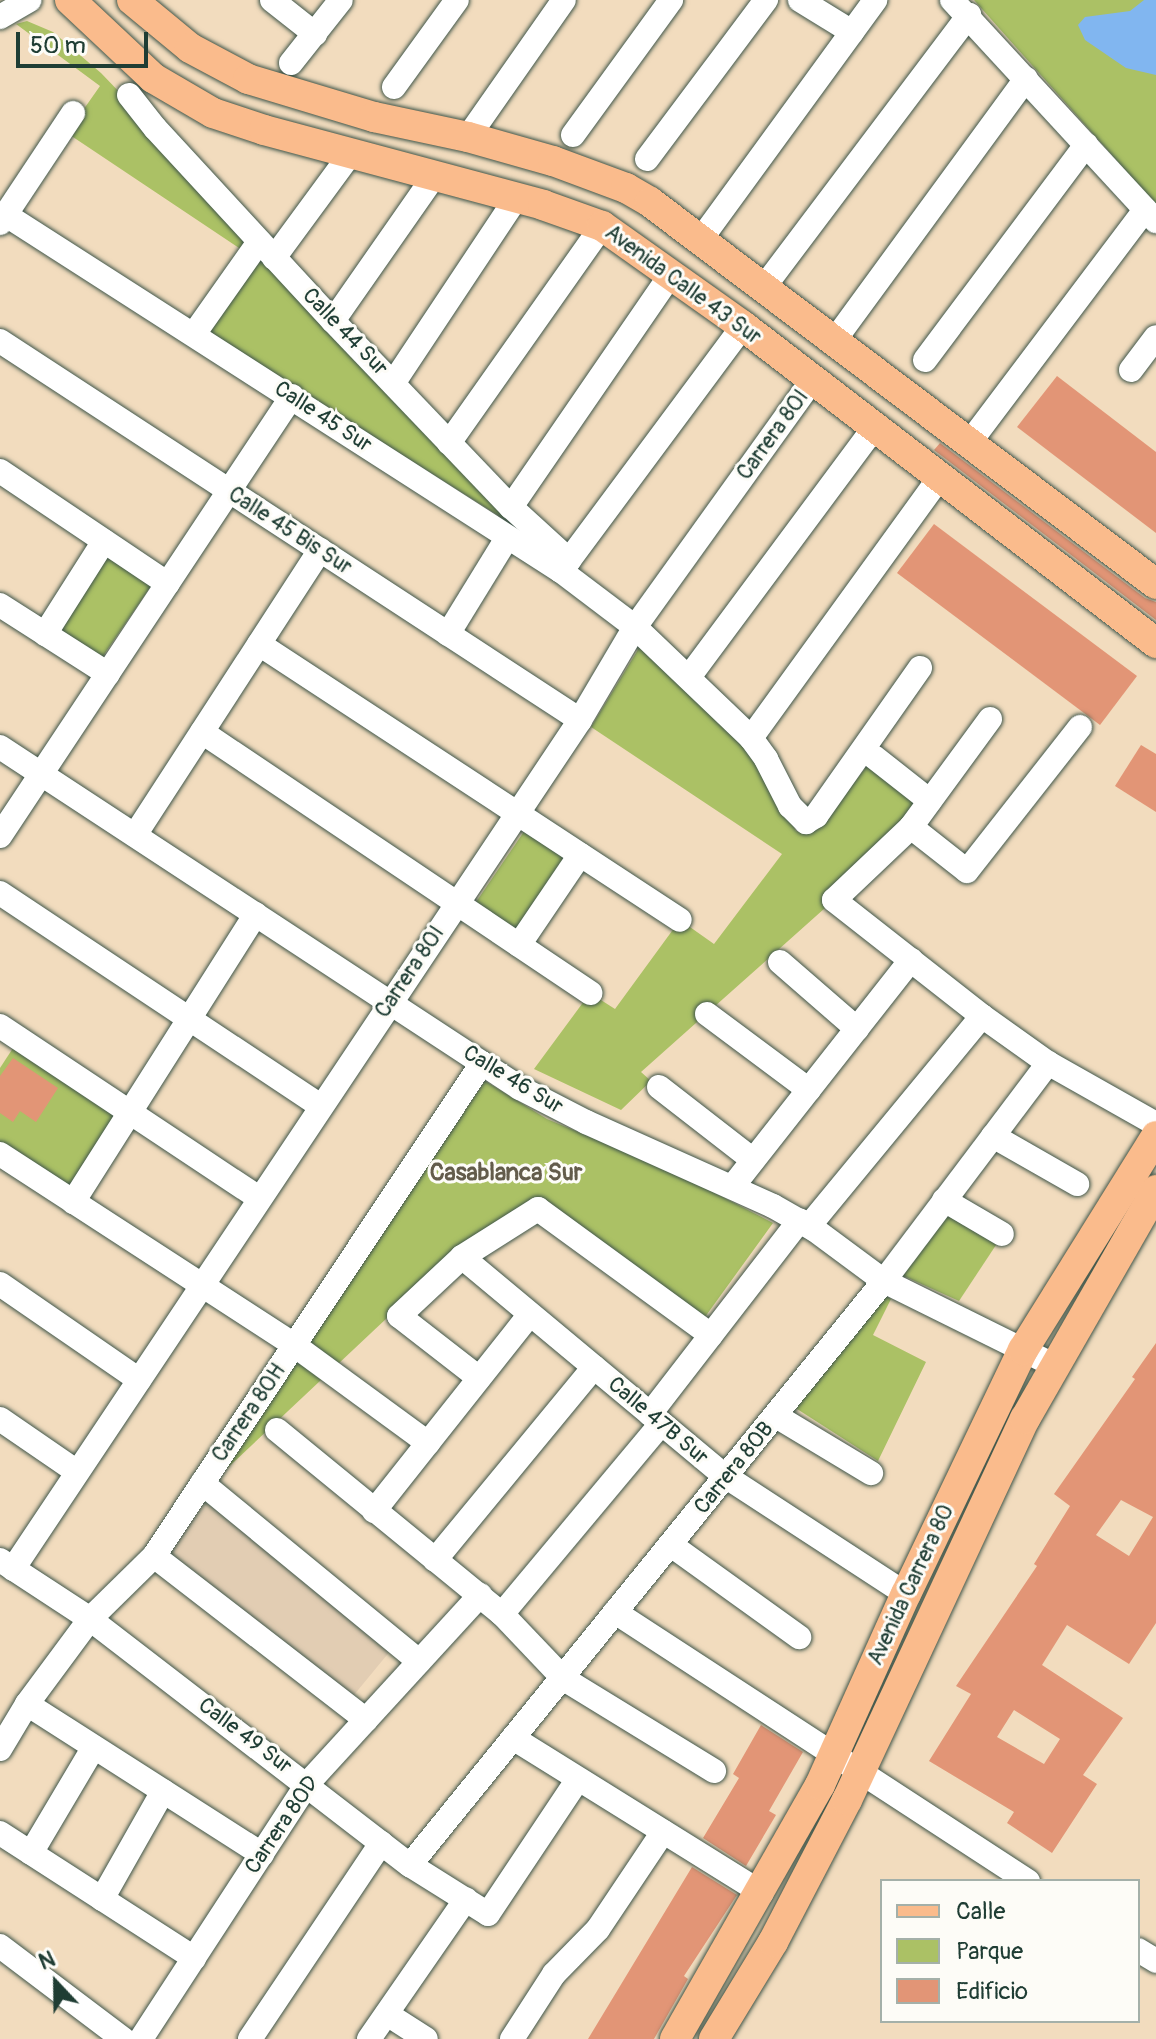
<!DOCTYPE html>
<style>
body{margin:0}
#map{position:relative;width:1156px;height:2039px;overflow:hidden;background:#f2dcbe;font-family:Pangolin,sans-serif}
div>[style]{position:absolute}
.built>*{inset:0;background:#e2cdb3}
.green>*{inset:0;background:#abc165}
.water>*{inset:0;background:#81b6f0}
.building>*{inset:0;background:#e29576}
.roads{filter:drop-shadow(0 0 2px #3f5549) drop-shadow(0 0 2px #3f5549)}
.minor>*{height:24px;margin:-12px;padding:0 12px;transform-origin:12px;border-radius:12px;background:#fff}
.major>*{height:30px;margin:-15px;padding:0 15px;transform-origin:15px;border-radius:15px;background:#fabb8c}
span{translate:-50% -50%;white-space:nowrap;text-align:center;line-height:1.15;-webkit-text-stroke:6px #fdfcf7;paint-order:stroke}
.street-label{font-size:22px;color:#1f3d34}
.neighbourhood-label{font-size:24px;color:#635c4b;font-weight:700}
.legend{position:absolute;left:880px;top:1879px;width:260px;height:144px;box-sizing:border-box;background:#fdfcf7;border:2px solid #a4b0a9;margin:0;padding:10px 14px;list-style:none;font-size:24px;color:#1f3d34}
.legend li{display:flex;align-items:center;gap:16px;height:40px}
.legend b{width:40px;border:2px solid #a4b0a9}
.north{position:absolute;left:16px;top:1943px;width:80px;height:80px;-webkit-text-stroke:6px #fdfcf7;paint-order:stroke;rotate:338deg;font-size:22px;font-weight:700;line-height:32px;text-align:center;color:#1f3d34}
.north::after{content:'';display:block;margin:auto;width:28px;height:36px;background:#1f3d34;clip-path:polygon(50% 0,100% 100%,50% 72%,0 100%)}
.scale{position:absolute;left:16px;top:32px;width:132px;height:36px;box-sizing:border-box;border:4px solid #1f3d34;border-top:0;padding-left:10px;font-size:24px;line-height:28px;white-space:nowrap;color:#1f3d34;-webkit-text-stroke:6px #fdfcf7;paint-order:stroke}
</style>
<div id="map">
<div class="built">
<i style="clip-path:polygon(207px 1502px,391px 1650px,349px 1701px,166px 1552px)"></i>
</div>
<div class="green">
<i style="clip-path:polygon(974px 0,1156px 0,1156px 205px,1104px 146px)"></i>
<i style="clip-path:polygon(27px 21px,53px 32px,101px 73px,569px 560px,199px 327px,251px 256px,67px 133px,100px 86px,16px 24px)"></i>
<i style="clip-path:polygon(106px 553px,153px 583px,99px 662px,54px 631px)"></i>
<i style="clip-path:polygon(642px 643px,755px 757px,796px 831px,807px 834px,818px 829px,874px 757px,922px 794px,905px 825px,834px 900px,641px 1072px,651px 1081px,621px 1110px,534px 1069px,590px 993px,615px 1009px,680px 920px,714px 944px,782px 854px,591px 727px)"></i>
<i style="clip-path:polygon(525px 830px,572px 861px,521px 936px,474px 905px)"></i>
<i style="clip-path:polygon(15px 1045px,123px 1115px,73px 1193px,0 1146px,0 1068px)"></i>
<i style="clip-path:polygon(485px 1081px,547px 1119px,672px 1171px,773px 1223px,705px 1317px,538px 1198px,454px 1255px,219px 1476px)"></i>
<i style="clip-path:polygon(947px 1207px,1000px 1239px,959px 1301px,897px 1273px)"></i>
<i style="clip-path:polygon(882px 1294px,891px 1299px,873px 1335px,926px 1362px,878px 1461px,794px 1407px)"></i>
</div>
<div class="water">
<i style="clip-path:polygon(1144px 0,1156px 0,1156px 75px,1126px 68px,1085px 40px,1078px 25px,1085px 17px,1130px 11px)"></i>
</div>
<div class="building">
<i style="clip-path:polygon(1057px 376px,1156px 452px,1156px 533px,1017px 427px)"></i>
<i style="clip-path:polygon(940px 443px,1145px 598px,1156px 602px,1156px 620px,934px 450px)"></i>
<i style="clip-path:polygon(934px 524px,1137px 676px,1100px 725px,897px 573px)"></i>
<i style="clip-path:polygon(1141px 745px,1156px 754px,1156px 812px,1115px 786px)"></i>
<i style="clip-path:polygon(13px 1058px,58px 1088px,36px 1122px,20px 1111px,13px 1122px,0 1113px,0 1076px)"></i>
<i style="clip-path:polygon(evenodd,1156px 1343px,1156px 1623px,1129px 1664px,1067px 1625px,1042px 1665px,1123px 1718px,1083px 1775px,1097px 1784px,1052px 1853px,1007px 1823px,1014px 1812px,929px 1761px,971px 1694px,956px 1686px,1037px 1566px,1034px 1564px,1070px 1506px,1054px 1494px,1135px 1379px,1132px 1377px,1156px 1343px,1121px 1500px,1153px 1517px,1129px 1556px,1096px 1535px,1121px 1500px,1156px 1343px,1014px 1710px,1060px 1739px,1044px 1764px,997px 1737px,1014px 1710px)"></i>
<i style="clip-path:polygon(761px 1725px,803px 1752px,769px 1811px,776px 1815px,746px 1866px,703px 1838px,739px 1778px,733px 1774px)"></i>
<i style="clip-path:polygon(692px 1867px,737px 1895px,684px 1976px,688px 1979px,654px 2039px,588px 2039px)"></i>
</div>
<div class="roads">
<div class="minor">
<i style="left:272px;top:0;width:55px;rotate:38.3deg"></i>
<i style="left:800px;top:0;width:61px;rotate:31.6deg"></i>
<i style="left:952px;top:0;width:301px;rotate:47.3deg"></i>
<i style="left:0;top:17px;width:34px;rotate:-30deg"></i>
<i style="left:291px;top:63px;width:80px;rotate:-51.6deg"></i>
<i style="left:394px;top:87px;width:107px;rotate:-54.1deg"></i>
<i style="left:129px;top:95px;width:42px;rotate:51.8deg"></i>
<i style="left:155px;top:128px;width:263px;rotate:47.3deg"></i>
<i style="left:333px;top:321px;width:257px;rotate:46.3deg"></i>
<i style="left:511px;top:507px;width:79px;rotate:42.4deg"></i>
<i style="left:573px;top:135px;width:167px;rotate:-54deg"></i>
<i style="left:468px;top:137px;width:167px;rotate:-55deg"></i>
<i style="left:647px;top:159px;width:199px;rotate:-53.2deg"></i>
<i style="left:6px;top:215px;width:659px;rotate:32.68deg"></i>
<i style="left:561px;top:571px;width:93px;rotate:37.1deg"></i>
<i style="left:635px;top:627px;width:161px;rotate:43.7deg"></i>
<i style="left:751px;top:738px;width:26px;rotate:54deg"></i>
<i style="left:766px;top:759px;width:53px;rotate:62.9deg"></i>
<i style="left:790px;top:806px;width:23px;rotate:45deg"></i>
<i style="left:806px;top:822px;width:12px;rotate:-31deg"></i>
<i style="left:816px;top:816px;width:181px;rotate:-54.9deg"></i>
<i style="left:0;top:223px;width:132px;rotate:-56.4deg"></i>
<i style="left:701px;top:239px;width:296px;rotate:-53.9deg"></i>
<i style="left:274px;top:258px;width:130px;rotate:-53.7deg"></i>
<i style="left:764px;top:287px;width:341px;rotate:-53deg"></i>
<i style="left:333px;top:321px;width:178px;rotate:-55.1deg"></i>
<i style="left:194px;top:334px;width:113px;rotate:-54.8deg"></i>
<i style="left:0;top:341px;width:693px;rotate:33.16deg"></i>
<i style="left:834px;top:341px;width:325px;rotate:-53.8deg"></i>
<i style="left:925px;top:360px;width:269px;rotate:-53.2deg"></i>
<i style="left:1131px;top:370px;width:41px;rotate:-52.9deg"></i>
<i style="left:394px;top:382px;width:222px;rotate:-56.4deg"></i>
<i style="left:970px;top:442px;width:291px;rotate:-53deg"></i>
<i style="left:449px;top:443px;width:266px;rotate:-54.8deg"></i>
<i style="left:0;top:471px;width:202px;rotate:33.9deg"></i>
<i style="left:511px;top:507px;width:284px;rotate:-55.5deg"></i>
<i style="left:561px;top:571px;width:305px;rotate:-53.4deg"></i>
<i style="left:0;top:605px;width:128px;rotate:32.6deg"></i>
<i style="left:45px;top:634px;width:110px;rotate:-57.6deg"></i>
<i style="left:448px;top:634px;width:113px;rotate:-58.4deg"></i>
<i style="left:259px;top:644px;width:503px;rotate:33.25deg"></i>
<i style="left:689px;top:677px;width:312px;rotate:-53.4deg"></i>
<i style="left:990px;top:719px;width:134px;rotate:126.2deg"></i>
<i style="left:911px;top:827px;width:106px;rotate:136.5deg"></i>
<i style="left:834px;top:900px;width:188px;rotate:38.1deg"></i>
<i style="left:982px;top:1016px;width:81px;rotate:35.5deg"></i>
<i style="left:1048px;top:1063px;width:124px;rotate:29.5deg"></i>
<i style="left:202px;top:732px;width:468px;rotate:33.9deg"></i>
<i style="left:751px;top:738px;width:322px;rotate:-54.1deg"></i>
<i style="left:0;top:747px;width:622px;rotate:33.26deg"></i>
<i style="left:520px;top:1088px;width:74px;rotate:27.3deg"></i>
<i style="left:586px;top:1122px;width:205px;rotate:24.2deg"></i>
<i style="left:773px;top:1206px;width:48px;rotate:29.7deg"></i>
<i style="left:815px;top:1230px;width:86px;rotate:36.5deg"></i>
<i style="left:884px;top:1281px;width:189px;rotate:26.4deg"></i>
<i style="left:874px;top:757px;width:71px;rotate:38.2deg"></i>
<i style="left:911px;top:827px;width:71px;rotate:38.2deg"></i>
<i style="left:967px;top:871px;width:183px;rotate:-51.9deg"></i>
<i style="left:135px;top:835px;width:340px;rotate:-57deg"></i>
<i style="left:0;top:836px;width:528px;rotate:-56.43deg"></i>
<i style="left:0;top:893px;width:384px;rotate:33.6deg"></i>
<i style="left:519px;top:945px;width:109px;rotate:-55.9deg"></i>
<i style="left:780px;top:962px;width:102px;rotate:41deg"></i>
<i style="left:707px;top:1014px;width:127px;rotate:36.7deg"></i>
<i style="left:0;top:1026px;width:311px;rotate:33.6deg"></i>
<i style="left:659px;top:1087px;width:119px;rotate:37.8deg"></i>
<i style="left:993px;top:1136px;width:97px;rotate:29.7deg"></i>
<i style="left:0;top:1154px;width:351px;rotate:33deg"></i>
<i style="left:294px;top:1345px;width:166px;rotate:36.2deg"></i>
<i style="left:733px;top:1186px;width:288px;rotate:-51.8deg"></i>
<i style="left:944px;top:1200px;width:67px;rotate:30.4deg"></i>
<i style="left:73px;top:1202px;width:341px;rotate:-57.6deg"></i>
<i style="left:809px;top:1226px;width:272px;rotate:-50.5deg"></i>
<i style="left:462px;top:1257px;width:342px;rotate:39.8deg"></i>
<i style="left:725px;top:1476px;width:216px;rotate:33.1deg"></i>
<i style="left:0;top:1284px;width:169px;rotate:34.6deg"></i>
<i style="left:479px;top:1378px;width:101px;rotate:-142.2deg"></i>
<i style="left:399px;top:1316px;width:86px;rotate:-43.1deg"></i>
<i style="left:462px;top:1257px;width:90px;rotate:-32.3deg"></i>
<i style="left:538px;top:1209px;width:214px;rotate:36.1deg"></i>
<i style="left:650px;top:1414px;width:245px;rotate:-52.3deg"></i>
<i style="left:776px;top:1416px;width:111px;rotate:31deg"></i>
<i style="left:0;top:1419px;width:93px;rotate:34.5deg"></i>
<i style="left:277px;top:1430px;width:291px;rotate:39.3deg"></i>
<i style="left:502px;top:1614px;width:90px;rotate:46.4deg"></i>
<i style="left:564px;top:1679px;width:176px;rotate:31.5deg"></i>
<i style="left:202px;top:1483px;width:281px;rotate:39.4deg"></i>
<i style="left:374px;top:1511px;width:251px;rotate:-51.6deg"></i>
<i style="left:671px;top:1545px;width:158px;rotate:35.7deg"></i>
<i style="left:154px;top:1556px;width:268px;rotate:37.7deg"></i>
<i style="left:0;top:1560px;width:108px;rotate:33.2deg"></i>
<i style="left:90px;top:1619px;width:404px;rotate:37.6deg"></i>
<i style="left:410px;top:1865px;width:92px;rotate:32.1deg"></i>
<i style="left:488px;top:1914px;width:162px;rotate:-56.3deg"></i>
<i style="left:435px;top:1560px;width:250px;rotate:-50.5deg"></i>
<i style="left:13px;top:1569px;width:1021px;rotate:-56.26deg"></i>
<i style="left:580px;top:720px;width:108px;rotate:-59.4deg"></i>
<i style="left:635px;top:627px;width:305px;rotate:-54.3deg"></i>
<i style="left:615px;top:1612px;width:493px;rotate:33.1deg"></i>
<i style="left:502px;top:1614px;width:248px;rotate:-50.1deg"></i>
<i style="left:27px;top:1704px;width:279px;rotate:32.6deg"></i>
<i style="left:513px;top:1738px;width:293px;rotate:31.9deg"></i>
<i style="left:0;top:1749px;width:52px;rotate:-59deg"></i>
<i style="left:27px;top:1704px;width:106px;rotate:-53.5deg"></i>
<i style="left:90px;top:1619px;width:90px;rotate:-44.5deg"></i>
<i style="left:154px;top:1556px;width:592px;rotate:-56.36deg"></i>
<i style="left:0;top:1833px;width:231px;rotate:32.8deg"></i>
<i style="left:31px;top:1853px;width:123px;rotate:-59.3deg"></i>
<i style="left:410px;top:1865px;width:752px;rotate:-50.94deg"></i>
<i style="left:884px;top:1281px;width:273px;rotate:-53deg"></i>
<i style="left:102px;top:1899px;width:124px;rotate:-60.5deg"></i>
<i style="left:0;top:1946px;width:154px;rotate:37.1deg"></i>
<i style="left:1138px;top:1950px;width:21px;rotate:31deg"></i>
<i style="left:387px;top:2014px;width:46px;rotate:32.7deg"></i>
<i style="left:141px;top:2039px;width:306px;rotate:-56.9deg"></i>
<i style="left:308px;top:1783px;width:255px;rotate:-47.5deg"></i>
<i style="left:250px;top:2039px;width:236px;rotate:-56.2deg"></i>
<i style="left:369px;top:2039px;width:170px;rotate:-55.3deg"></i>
<i style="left:512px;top:2039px;width:77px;rotate:-57.1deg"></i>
<i style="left:554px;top:1974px;width:63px;rotate:-45.6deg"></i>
<i style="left:598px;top:1929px;width:117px;rotate:-56.2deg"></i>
</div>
<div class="major">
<i style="left:70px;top:0;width:114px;rotate:43.2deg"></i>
<i style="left:153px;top:78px;width:69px;rotate:30.3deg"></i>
<i style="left:213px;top:113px;width:54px;rotate:18.4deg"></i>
<i style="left:264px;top:130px;width:289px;rotate:15deg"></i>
<i style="left:543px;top:205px;width:63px;rotate:19.6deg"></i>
<i style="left:602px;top:226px;width:173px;rotate:35.3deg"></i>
<i style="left:743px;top:326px;width:521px;rotate:37.51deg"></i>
<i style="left:132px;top:0;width:75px;rotate:39.6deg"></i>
<i style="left:190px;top:48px;width:66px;rotate:28.1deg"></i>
<i style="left:248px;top:79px;width:132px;rotate:16.8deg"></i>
<i style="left:374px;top:117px;width:96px;rotate:12deg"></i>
<i style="left:468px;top:137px;width:88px;rotate:15.8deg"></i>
<i style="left:553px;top:161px;width:78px;rotate:20.3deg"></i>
<i style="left:626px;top:188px;width:28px;rotate:30deg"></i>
<i style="left:650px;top:202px;width:634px;rotate:37.05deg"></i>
<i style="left:675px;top:2039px;width:292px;rotate:-60.3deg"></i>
<i style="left:820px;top:1785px;width:209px;rotate:-65.8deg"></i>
<i style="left:906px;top:1594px;width:271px;rotate:-64.4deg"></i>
<i style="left:1023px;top:1350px;width:252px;rotate:-58.1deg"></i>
<i style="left:714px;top:2039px;width:114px;rotate:-58.7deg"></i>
<i style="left:773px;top:1942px;width:160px;rotate:-62.5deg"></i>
<i style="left:847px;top:1800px;width:421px;rotate:-65deg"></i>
<i style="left:1025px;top:1419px;width:264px;rotate:-60.2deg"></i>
</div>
</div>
<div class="street-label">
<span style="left:683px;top:285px;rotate:36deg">Avenida Calle 43 Sur</span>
<span style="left:345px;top:332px;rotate:46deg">Calle 44 Sur</span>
<span style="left:323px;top:417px;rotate:33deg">Calle 45 Sur</span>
<span style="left:773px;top:435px;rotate:-54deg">Carrera 80I</span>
<span style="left:290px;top:531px;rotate:33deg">Calle 45 Bis Sur</span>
<span style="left:410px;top:972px;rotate:-56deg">Carrera 80I</span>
<span style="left:513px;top:1080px;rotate:31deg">Calle 46 Sur</span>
<span style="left:249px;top:1413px;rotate:-56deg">Carrera 80H</span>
<span style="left:658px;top:1421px;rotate:40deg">Calle 47B Sur</span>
<span style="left:734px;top:1468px;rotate:-51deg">Carrera 80B</span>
<span style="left:911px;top:1585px;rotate:-65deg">Avenida Carrera 80</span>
<span style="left:245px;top:1736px;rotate:37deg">Calle 49 Sur</span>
<span style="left:282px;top:1825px;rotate:-56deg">Carrera 80D</span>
</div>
<div class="neighbourhood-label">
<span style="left:506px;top:1173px">Casablanca Sur</span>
</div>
<ul class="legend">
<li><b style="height:10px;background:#fabb8c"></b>Calle</li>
<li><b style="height:22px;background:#abc165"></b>Parque</li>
<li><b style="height:22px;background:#e29576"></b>Edificio</li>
</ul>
<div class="north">N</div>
<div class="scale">50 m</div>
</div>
